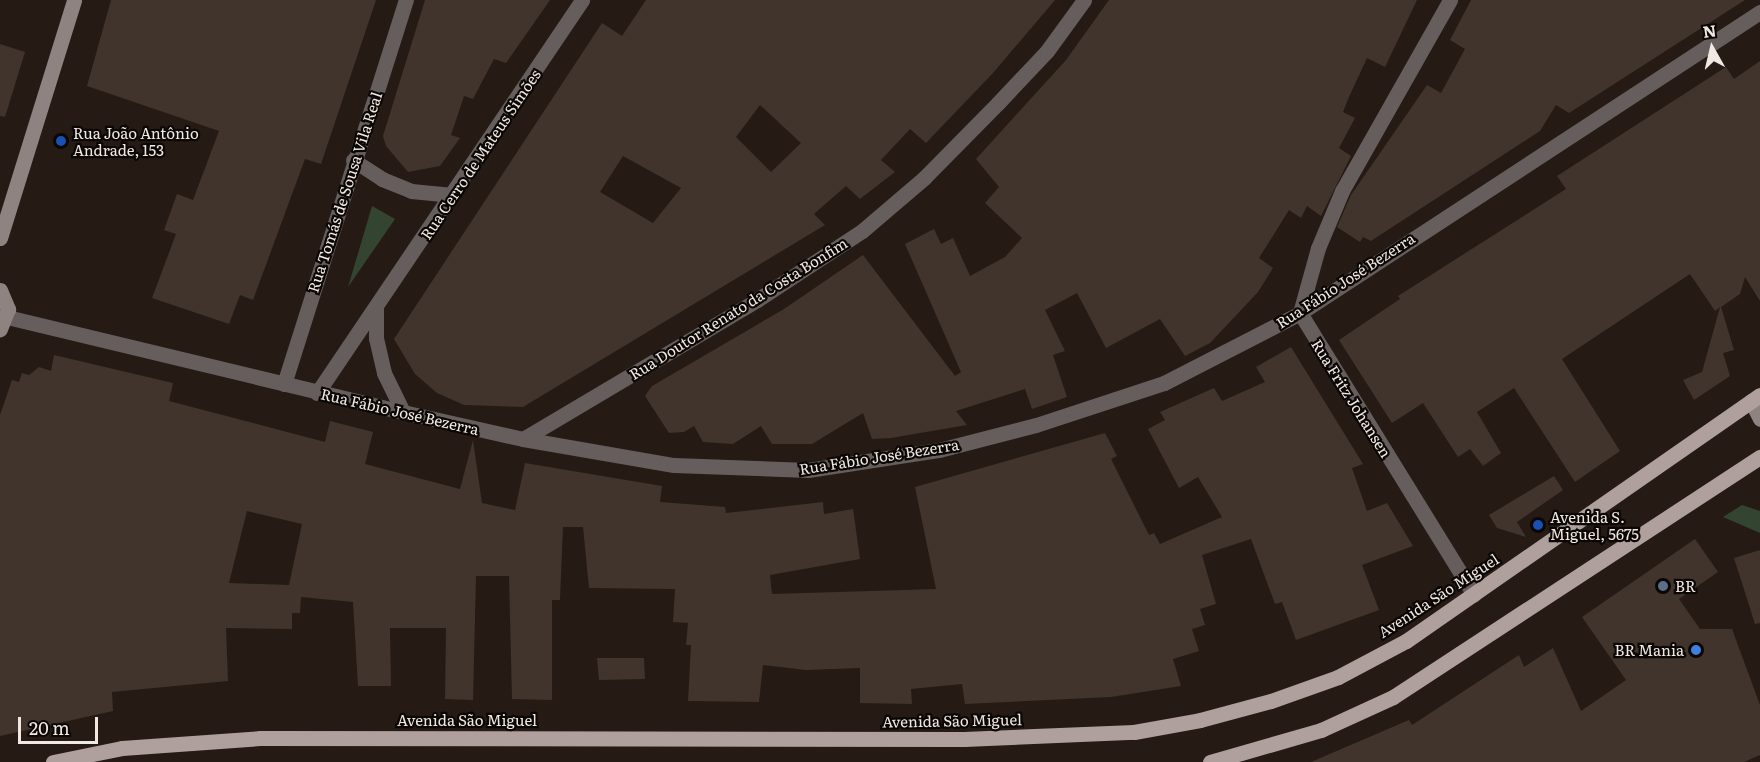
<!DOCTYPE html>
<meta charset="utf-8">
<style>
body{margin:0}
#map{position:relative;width:1760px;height:762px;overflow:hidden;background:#261a15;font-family:Literata,serif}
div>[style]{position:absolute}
.green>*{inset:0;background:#334530}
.building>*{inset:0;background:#40342c}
.street>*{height:15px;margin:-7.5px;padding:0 7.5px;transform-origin:7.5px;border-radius:7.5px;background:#655e5d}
.secondary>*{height:15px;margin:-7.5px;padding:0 7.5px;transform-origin:7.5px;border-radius:7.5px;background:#8f8381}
.primary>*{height:15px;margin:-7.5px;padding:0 7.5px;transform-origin:7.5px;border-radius:7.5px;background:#afa09d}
.dots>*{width:16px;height:16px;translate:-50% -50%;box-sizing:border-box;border:3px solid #0b0705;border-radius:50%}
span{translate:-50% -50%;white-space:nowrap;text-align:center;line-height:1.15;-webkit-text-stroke:4.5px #0b0705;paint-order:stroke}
.poi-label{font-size:15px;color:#f1e8e4}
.left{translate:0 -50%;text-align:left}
.right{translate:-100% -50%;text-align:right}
.street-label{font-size:15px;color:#f1e8e4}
.north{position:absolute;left:1682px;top:18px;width:60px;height:60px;-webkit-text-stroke:4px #0b0705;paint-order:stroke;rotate:352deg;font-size:16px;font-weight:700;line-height:24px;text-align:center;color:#f1e8e4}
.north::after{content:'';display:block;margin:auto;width:21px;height:27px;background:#f1e8e4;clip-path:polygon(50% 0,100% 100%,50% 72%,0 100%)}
.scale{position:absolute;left:18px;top:717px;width:80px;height:27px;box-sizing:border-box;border:3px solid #f1e8e4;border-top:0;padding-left:8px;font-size:18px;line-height:21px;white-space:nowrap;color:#f1e8e4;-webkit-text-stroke:4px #0b0705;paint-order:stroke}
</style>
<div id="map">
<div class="green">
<i style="clip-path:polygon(372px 206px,395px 219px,348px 287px,367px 223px)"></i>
<i style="clip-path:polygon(1742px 505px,1760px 511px,1760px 533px,1723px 517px)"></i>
</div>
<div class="building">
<i style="clip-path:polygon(111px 0,376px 0,321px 164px,305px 159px,253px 300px,240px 295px,229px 324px,152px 298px,176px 234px,164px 230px,177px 194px,193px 200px,219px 131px,87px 86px)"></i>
<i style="clip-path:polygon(425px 0,550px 0,506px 63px,494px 59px,473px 99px,464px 96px,451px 135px,460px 138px,440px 166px,408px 172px,386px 146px,383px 136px)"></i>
<i style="clip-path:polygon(evenodd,646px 0,1055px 0,993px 73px,926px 143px,910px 129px,881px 160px,895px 172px,860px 199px,846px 186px,814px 214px,825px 225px,523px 407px,464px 405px,437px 393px,415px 374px,394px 339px,602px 23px,622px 36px,646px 0,760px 105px,801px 143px,771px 172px,736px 137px,760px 105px,646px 0,623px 156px,681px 188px,653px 223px,600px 192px,623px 156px)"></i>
<i style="clip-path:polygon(1109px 0,1417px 0,1385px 67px,1367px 58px,1349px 97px,1343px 112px,1355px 118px,1339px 148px,1351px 156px,1321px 216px,1307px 206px,1301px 218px,1289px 210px,1259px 258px,1273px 268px,1258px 292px,1210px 343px,1185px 356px,1160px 319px,1106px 348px,1077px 293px,1045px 310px,1065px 351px,1053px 355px,1067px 397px,1032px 409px,1025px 389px,956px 411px,967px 425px,891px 438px,872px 439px,863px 413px,812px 444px,772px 444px,761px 426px,733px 444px,703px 442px,694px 426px,684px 432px,669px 433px,645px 396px,652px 386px,784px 309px,863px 255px,955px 376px,961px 372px,905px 244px,934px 229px,941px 244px,953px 238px,970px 276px,1005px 257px,1022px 238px,985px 203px,999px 187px,976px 159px,1066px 60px)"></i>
<i style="clip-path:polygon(1471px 0,1745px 0,1569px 113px,1556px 105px,1540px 131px,1371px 241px,1363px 237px,1360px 242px,1337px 227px,1351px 195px,1427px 85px,1441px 93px,1465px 49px,1450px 40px)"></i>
<i style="clip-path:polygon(0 44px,25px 52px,5px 117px,0 116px)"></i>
<i style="clip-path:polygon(1760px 61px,1760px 301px,1745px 277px,1740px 294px,1721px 307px,1734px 350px,1723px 353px,1730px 376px,1694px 400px,1683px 380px,1702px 372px,1720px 307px,1715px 311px,1690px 274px,1562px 359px,1620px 451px,1575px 482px,1514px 388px,1477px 412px,1501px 453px,1483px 466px,1470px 449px,1458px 457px,1423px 403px,1392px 423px,1339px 340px,1400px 299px,1398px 296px,1566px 189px,1557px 176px,1726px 67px,1734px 79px)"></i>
<i style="clip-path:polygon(evenodd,1291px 347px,1363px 464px,1352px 468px,1367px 511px,1387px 503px,1413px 546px,1362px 565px,1379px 610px,1296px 640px,1282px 602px,1275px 604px,1251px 539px,1202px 555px,1216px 604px,1200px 609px,1205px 625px,1192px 629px,1199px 651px,1173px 659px,1181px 686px,1111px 697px,965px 704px,962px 684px,911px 689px,912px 704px,860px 703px,860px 668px,806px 670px,763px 665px,759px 702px,688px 701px,691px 645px,686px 645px,688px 623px,673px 622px,675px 589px,589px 588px,583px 527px,563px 527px,560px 600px,552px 600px,552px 700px,512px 699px,509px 576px,476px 576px,473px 700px,445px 699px,446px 628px,390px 628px,391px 686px,358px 686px,353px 602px,301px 597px,300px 613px,292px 613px,292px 629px,226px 628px,228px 681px,112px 692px,113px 711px,0 736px,0 415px,12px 380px,19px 382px,22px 373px,29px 375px,39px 367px,51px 371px,54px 355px,173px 383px,169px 401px,325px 442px,330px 421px,373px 432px,365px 464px,460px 489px,473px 440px,482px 503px,515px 510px,525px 463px,662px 486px,660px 502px,725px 507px,726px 513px,823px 502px,824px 514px,853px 509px,860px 559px,770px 575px,772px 594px,936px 589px,915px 487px,1105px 433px,1117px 456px,1111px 459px,1149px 535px,1154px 533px,1160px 544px,1222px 517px,1198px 477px,1179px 488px,1148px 429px,1165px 420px,1160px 412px,1214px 388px,1222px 401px,1265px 382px,1256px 367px,1291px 347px,247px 511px,302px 524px,289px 585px,229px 583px,247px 511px)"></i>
<i style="clip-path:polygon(1554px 476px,1563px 490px,1517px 522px,1526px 537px,1497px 528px,1489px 515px)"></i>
<i style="clip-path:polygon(1695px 539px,1718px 572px,1679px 599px,1700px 629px,1732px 629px,1760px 705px,1760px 755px,1744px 762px,1311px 762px,1409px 720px,1412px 725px,1519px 655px,1524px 667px,1553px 648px,1581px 711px,1626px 680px,1582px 617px)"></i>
<i style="clip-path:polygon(1760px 550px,1760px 623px,1755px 624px,1734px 558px)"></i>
<i style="clip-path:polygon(597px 658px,644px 658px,645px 679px,599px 680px)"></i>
</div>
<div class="street">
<i style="left:1450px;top:0;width:219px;rotate:119.5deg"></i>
<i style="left:1342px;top:191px;width:62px;rotate:112.8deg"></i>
<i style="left:1318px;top:248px;width:67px;rotate:105.5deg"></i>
<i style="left:1300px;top:313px;width:331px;rotate:58.3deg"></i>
<i style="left:353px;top:160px;width:35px;rotate:33deg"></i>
<i style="left:382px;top:179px;width:31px;rotate:22deg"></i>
<i style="left:411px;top:191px;width:42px;rotate:5.4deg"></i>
<i style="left:376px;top:307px;width:31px;rotate:90deg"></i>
<i style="left:376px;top:338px;width:36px;rotate:77deg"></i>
<i style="left:384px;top:373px;width:43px;rotate:64deg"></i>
<i style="left:7px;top:317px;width:407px;rotate:13.5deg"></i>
<i style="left:403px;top:412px;width:123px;rotate:12.7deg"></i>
<i style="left:523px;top:439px;width:153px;rotate:9.8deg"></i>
<i style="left:674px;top:465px;width:134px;rotate:2.1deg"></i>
<i style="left:808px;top:470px;width:133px;rotate:-8.7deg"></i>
<i style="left:939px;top:450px;width:100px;rotate:-14.5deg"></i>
<i style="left:1036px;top:425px;width:135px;rotate:-18.2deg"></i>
<i style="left:1164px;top:383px;width:153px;rotate:-27.2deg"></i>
<i style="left:1300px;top:313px;width:550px;rotate:-33.2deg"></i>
<i style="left:284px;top:384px;width:403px;rotate:-72.4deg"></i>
<i style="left:317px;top:393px;width:474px;rotate:-56deg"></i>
<i style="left:523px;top:439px;width:272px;rotate:-30.7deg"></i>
<i style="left:757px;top:300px;width:126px;rotate:-33.3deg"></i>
<i style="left:862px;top:231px;width:82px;rotate:-40.5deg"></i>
<i style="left:924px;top:178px;width:105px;rotate:-45.4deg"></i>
<i style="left:998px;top:103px;width:71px;rotate:-46.7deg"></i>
<i style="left:1047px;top:51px;width:63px;rotate:-54deg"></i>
</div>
<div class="secondary">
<i style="left:0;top:238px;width:249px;rotate:-72.7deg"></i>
<i style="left:0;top:290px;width:21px;rotate:67deg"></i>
<i style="left:8px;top:309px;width:22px;rotate:112deg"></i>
<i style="left:1751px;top:401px;width:20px;rotate:63deg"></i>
</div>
<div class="primary">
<i style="left:53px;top:762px;width:70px;rotate:-11.5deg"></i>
<i style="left:122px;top:748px;width:138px;rotate:-4.1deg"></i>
<i style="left:260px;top:738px;width:704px;rotate:0.08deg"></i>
<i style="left:964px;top:739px;width:170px;rotate:-2.4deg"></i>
<i style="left:1134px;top:732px;width:67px;rotate:-10.3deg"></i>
<i style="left:1200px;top:720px;width:73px;rotate:-15deg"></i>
<i style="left:1271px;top:701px;width:71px;rotate:-19.7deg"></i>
<i style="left:1338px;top:677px;width:77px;rotate:-27.9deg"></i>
<i style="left:1406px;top:641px;width:431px;rotate:-34.8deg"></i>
<i style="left:1210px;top:762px;width:116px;rotate:-16.1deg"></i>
<i style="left:1321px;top:730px;width:79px;rotate:-24.6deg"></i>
<i style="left:1393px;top:697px;width:439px;rotate:-33.2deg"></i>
</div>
<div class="dots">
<i style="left:61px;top:141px;background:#1a4fb4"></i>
<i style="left:1538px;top:525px;background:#1a4fb4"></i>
<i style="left:1663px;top:586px;background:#5c6f8a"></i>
<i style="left:1696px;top:650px;background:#3f7fe0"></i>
</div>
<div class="poi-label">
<span class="left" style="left:73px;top:141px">Rua João Antônio<br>Andrade, 153</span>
<span class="left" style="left:1550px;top:525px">Avenida S.<br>Miguel, 5675</span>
<span class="left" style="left:1675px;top:586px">BR</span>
<span class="right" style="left:1684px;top:650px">BR Mania</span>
</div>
<div class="street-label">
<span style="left:480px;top:154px;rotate:-56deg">Rua Cerro de Mateus Simões</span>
<span style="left:344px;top:192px;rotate:-72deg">Rua Tomás de Sousa Vila Real</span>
<span style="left:1345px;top:280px;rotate:-33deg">Rua Fábio José Bezerra</span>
<span style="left:738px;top:308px;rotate:-32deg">Rua Doutor Renato da Costa Bonfim</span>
<span style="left:1352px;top:398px;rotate:58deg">Rua Fritz Johansen</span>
<span style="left:400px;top:411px;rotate:13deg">Rua Fábio José Bezerra</span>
<span style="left:879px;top:456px;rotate:-9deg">Rua Fábio José Bezerra</span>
<span style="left:1438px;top:595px;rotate:-33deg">Avenida São Miguel</span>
<span style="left:467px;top:720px">Avenida São Miguel</span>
<span style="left:952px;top:720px;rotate:-1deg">Avenida São Miguel</span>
</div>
<div class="north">N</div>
<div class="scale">20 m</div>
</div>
